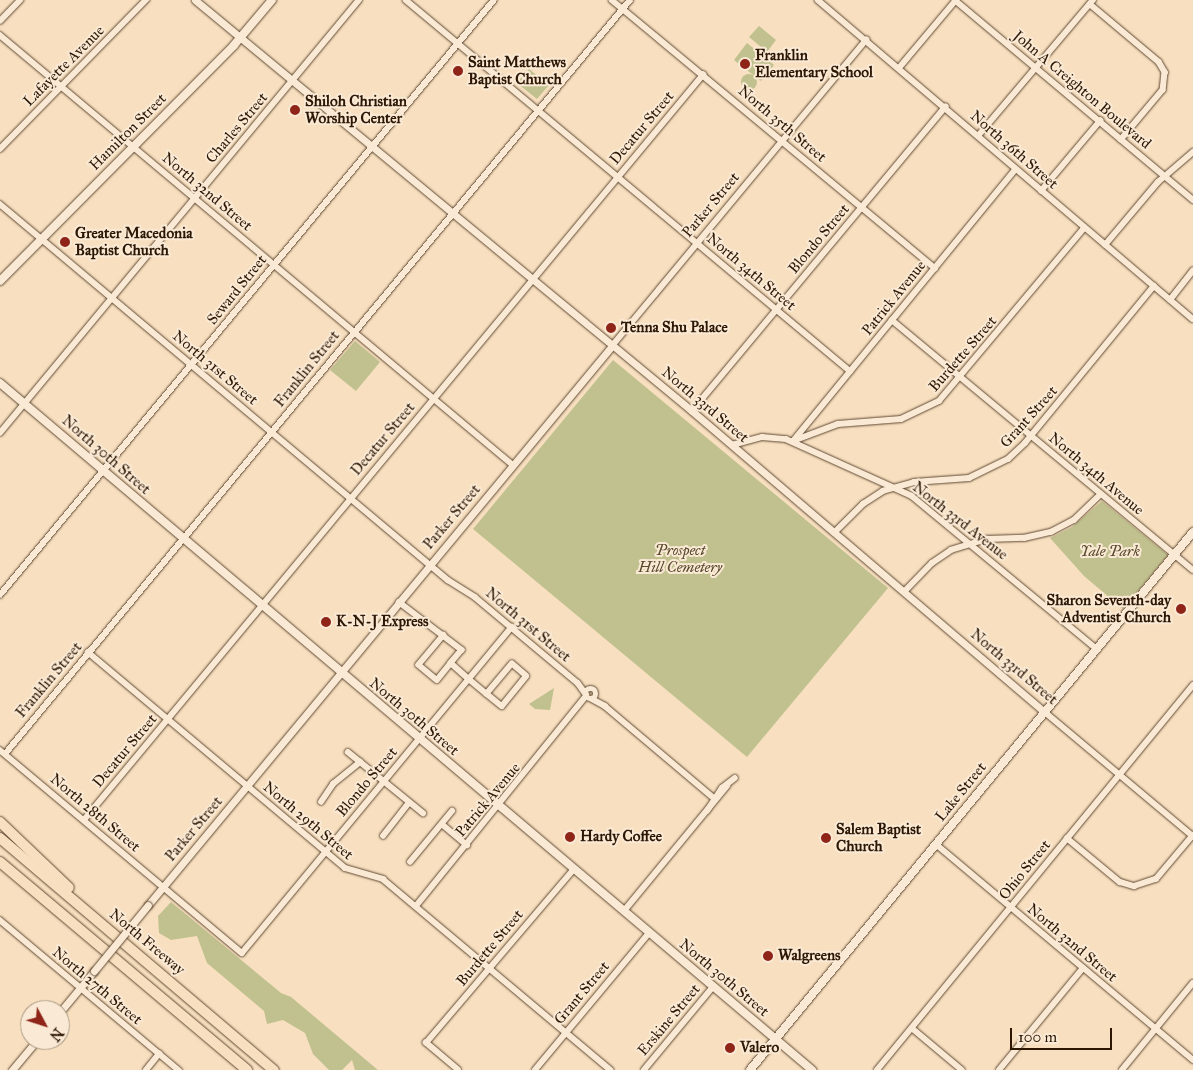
<!DOCTYPE html>
<style>
body{margin:0}
#map{position:relative;width:1193px;height:1070px;overflow:hidden;background:#f7dfbf;font-family:"IM FELL Great Primer",serif}
div>[style]{position:absolute}
.green>*{inset:0;background:#c1c18f}
.round{border-radius:50%}
.roads{filter:drop-shadow(0 0 1px #604933) drop-shadow(0 0 1px #604933)}
.minor>*{height:5.5px;margin:-2.75px;padding:0 2.75px;transform-origin:2.75px;border-radius:2.75px;background:#faead5}
.minor>.ring{margin:-2.75px;padding:0;box-sizing:content-box;background:none;border:5.5px solid #faead5;border-radius:50%}
.tertiary>*{height:7px;margin:-3.5px;padding:0 3.5px;transform-origin:3.5px;border-radius:3.5px;background:#faead5}
.secondary>*{height:8px;margin:-4px;padding:0 4px;transform-origin:4px;border-radius:4px;background:#faead5}
.motorway>*{height:10px;margin:-5px;padding:0 5px;transform-origin:5px;border-radius:5px;background:#f7dfbf}
.bridges{filter:drop-shadow(0 0 1px #604933) drop-shadow(0 0 1px #604933)}
.tertiary-bridge>*{height:7px;margin:-3.5px;padding:0 3.5px;transform-origin:3.5px;border-radius:3.5px;background:#faead5}
.dots>*{width:14px;height:14px;translate:-50% -50%;box-sizing:border-box;border:2px solid #faead5;border-radius:50%}
span{translate:-50% -50%;white-space:nowrap;text-align:center;line-height:1.15;-webkit-text-stroke:4px #faead5;paint-order:stroke}
.poi-label{font-size:15px;color:#2d1704;font-weight:700}
.left{translate:0 -50%;text-align:left}
.right{translate:-100% -50%;text-align:right}
.street-label{font-size:15px;color:#2d1704}
.park-label{font-size:15px;color:#594a2e;font-style:italic}
.north{position:absolute;left:20px;top:1000px;width:50px;height:50px;box-sizing:border-box;background:#faead5;border:1px solid #a89681;border-radius:50%;rotate:130deg;font-size:14px;font-weight:700;line-height:20px;text-align:center;color:#2d1704}
.north::after{content:'';display:block;margin:auto;width:18px;height:22px;background:#8f2418;clip-path:polygon(50% 0,100% 100%,50% 72%,0 100%)}
.scale{position:absolute;left:1010px;top:1028px;width:102px;height:22px;box-sizing:border-box;border:2px solid #2d1704;border-top:0;padding-left:6px;font-size:15px;line-height:18px;white-space:nowrap;color:#2d1704;-webkit-text-stroke:4px #faead5;paint-order:stroke}
</style>
<div id="map">
<div class="green">
<i style="clip-path:polygon(759px 26px,776px 40px,767px 52px,749px 37px)"></i>
<i style="clip-path:polygon(747px 43px,774px 65px,761px 81px,734px 60px)"></i>
<i style="clip-path:polygon(529px 69px,549px 85px,537px 99px,517px 83px)"></i>
<i class="round" style="left:741px;top:74px;width:16px;height:16px"></i>
<i style="clip-path:polygon(355px 341px,380px 362px,356px 391px,330px 370px)"></i>
<i style="clip-path:polygon(613px 360px,888px 588px,747px 757px,473px 529px)"></i>
<i style="clip-path:polygon(1102px 501px,1168px 555px,1123px 609px,1084px 576px,1050px 538px,1072px 527px)"></i>
<i style="clip-path:polygon(554px 688px,550px 710px,535px 709px,529px 704px)"></i>
<i style="clip-path:polygon(171px 902px,281px 993px,291px 997px,378px 1070px,355px 1070px,352px 1060px,342px 1070px,329px 1070px,313px 1054px,305px 1033px,283px 1020px,267px 1024px,264px 1011px,207px 963px,197px 936px,171px 940px,159px 933px,158px 916px)"></i>
</div>
<div class="roads">
<div class="minor">
<i style="left:406px;top:0;width:579px;rotate:39.88deg"></i>
<i style="left:612px;top:0;width:420px;rotate:39.7deg"></i>
<i style="left:818px;top:0;width:492px;rotate:40.4deg"></i>
<i style="left:955px;top:0;width:311px;rotate:40deg"></i>
<i style="left:1090px;top:4px;width:90px;rotate:40deg"></i>
<i style="left:1159px;top:62px;width:12px;rotate:59deg"></i>
<i style="left:1165px;top:72px;width:18px;rotate:96deg"></i>
<i style="left:1163px;top:90px;width:65px;rotate:130deg"></i>
<i style="left:0;top:21px;width:29px;rotate:-46deg"></i>
<i style="left:0;top:35px;width:669px;rotate:39.97deg"></i>
<i style="left:899px;top:68px;width:89px;rotate:-50deg"></i>
<i style="left:978px;top:136px;width:178px;rotate:-49.8deg"></i>
<i style="left:0;top:149px;width:209px;rotate:-45.6deg"></i>
<i style="left:1041px;top:191px;width:92px;rotate:-49.9deg"></i>
<i style="left:0;top:204px;width:585px;rotate:40.01deg"></i>
<i style="left:448px;top:580px;width:32px;rotate:32deg"></i>
<i style="left:475px;top:597px;width:134px;rotate:39.9deg"></i>
<i style="left:578px;top:683px;width:14px;rotate:54deg"></i>
<i style="left:1105px;top:245px;width:82px;rotate:-49.9deg"></i>
<i style="left:1158px;top:182px;width:46px;rotate:-40.6deg"></i>
<i style="left:1170px;top:300px;width:37px;rotate:-52deg"></i>
<i style="left:892px;top:320px;width:391px;rotate:39.7deg"></i>
<i style="left:612px;top:346px;width:398px;rotate:-50.3deg"></i>
<i style="left:692px;top:411px;width:396px;rotate:-50.2deg"></i>
<i style="left:0;top:433px;width:562px;rotate:-50.34deg"></i>
<i style="left:794px;top:440px;width:349px;rotate:-50.7deg"></i>
<i style="left:793px;top:441px;width:48px;rotate:-20.7deg"></i>
<i style="left:838px;top:424px;width:63px;rotate:-4.5deg"></i>
<i style="left:901px;top:419px;width:42px;rotate:-25.3deg"></i>
<i style="left:939px;top:401px;width:226px;rotate:-50deg"></i>
<i style="left:732px;top:445px;width:31px;rotate:-15deg"></i>
<i style="left:762px;top:437px;width:24px;rotate:5deg"></i>
<i style="left:786px;top:439px;width:138px;rotate:24.3deg"></i>
<i style="left:912px;top:496px;width:240px;rotate:39.6deg"></i>
<i style="left:834px;top:533px;width:41px;rotate:-45deg"></i>
<i style="left:863px;top:504px;width:24px;rotate:-33deg"></i>
<i style="left:883px;top:491px;width:32px;rotate:-16deg"></i>
<i style="left:914px;top:482px;width:55px;rotate:-4.2deg"></i>
<i style="left:969px;top:478px;width:43px;rotate:-26deg"></i>
<i style="left:1008px;top:459px;width:23px;rotate:-43deg"></i>
<i style="left:1025px;top:443px;width:203px;rotate:-50.6deg"></i>
<i style="left:904px;top:592px;width:40px;rotate:-46deg"></i>
<i style="left:932px;top:563px;width:23px;rotate:-34deg"></i>
<i style="left:951px;top:550px;width:38px;rotate:-17deg"></i>
<i style="left:987px;top:539px;width:37px;rotate:-2deg"></i>
<i style="left:1024px;top:538px;width:28px;rotate:-13deg"></i>
<i style="left:1051px;top:532px;width:26px;rotate:-28deg"></i>
<i style="left:1074px;top:520px;width:37px;rotate:-44deg"></i>
<i style="left:0;top:595px;width:773px;rotate:-50.3deg"></i>
<i style="left:399px;top:602px;width:79px;rotate:37.3deg"></i>
<i style="left:462px;top:650px;width:17px;rotate:130deg"></i>
<i style="left:451px;top:663px;width:24px;rotate:42deg"></i>
<i style="left:469px;top:679px;width:23px;rotate:40deg"></i>
<i style="left:487px;top:694px;width:19px;rotate:39deg"></i>
<i style="left:502px;top:706px;width:38px;rotate:-51deg"></i>
<i style="left:526px;top:676px;width:18px;rotate:-139deg"></i>
<i style="left:512px;top:664px;width:39px;rotate:130deg"></i>
<i style="left:444px;top:635px;width:39px;rotate:130deg"></i>
<i style="left:419px;top:665px;width:23px;rotate:40deg"></i>
<i style="left:437px;top:680px;width:22px;rotate:-51deg"></i>
<i style="left:88px;top:652px;width:336px;rotate:40deg"></i>
<i style="left:345px;top:868px;width:40px;rotate:16deg"></i>
<i style="left:383px;top:879px;width:297px;rotate:40deg"></i>
<i class="ring" style="left:586px;top:689px;width:4.5px;height:4.5px"></i>
<i style="left:592px;top:699px;width:15px;rotate:28deg"></i>
<i style="left:605px;top:706px;width:143px;rotate:40.2deg"></i>
<i style="left:1045px;top:712px;width:193px;rotate:40deg"></i>
<i style="left:0;top:750px;width:316px;rotate:40deg"></i>
<i style="left:242px;top:953px;width:423px;rotate:-50.4deg"></i>
<i style="left:348px;top:752px;width:97px;rotate:39.1deg"></i>
<i style="left:5px;top:754px;width:979px;rotate:-50.34deg"></i>
<i style="left:321px;top:802px;width:22px;rotate:-56deg"></i>
<i style="left:333px;top:784px;width:35px;rotate:-39deg"></i>
<i style="left:707px;top:811px;width:27px;rotate:-57deg"></i>
<i style="left:722px;top:788px;width:16px;rotate:-38deg"></i>
<i style="left:84px;top:820px;width:969px;rotate:-50.28deg"></i>
<i style="left:442px;top:824px;width:33px;rotate:40deg"></i>
<i style="left:383px;top:836px;width:41px;rotate:-52deg"></i>
<i style="left:1067px;top:838px;width:69px;rotate:39.7deg"></i>
<i style="left:1120px;top:882px;width:15px;rotate:16deg"></i>
<i style="left:1134px;top:886px;width:23px;rotate:-18deg"></i>
<i style="left:1156px;top:879px;width:57px;rotate:-49.9deg"></i>
<i style="left:936px;top:844px;width:336px;rotate:40deg"></i>
<i style="left:410px;top:862px;width:66px;rotate:-50.5deg"></i>
<i style="left:416px;top:906px;width:270px;rotate:-51deg"></i>
<i style="left:624px;top:911px;width:162px;rotate:-50.5deg"></i>
<i style="left:0;top:920px;width:234px;rotate:40deg"></i>
<i style="left:912px;top:1028px;width:65px;rotate:40deg"></i>
<i style="left:146px;top:1070px;width:21px;rotate:-51deg"></i>
<i style="left:458px;top:1070px;width:42px;rotate:-139.8deg"></i>
<i style="left:426px;top:1043px;width:228px;rotate:-49.6deg"></i>
<i style="left:535px;top:1070px;width:178px;rotate:-50.2deg"></i>
<i style="left:644px;top:1070px;width:108px;rotate:-50.3deg"></i>
<i style="left:877px;top:1070px;width:498px;rotate:-50.6deg"></i>
<i style="left:999px;top:1070px;width:132px;rotate:-50.5deg"></i>
<i style="left:1122px;top:1070px;width:112px;rotate:-50.8deg"></i>
</div>
<div class="tertiary">
<i style="left:195px;top:0;width:645px;rotate:39.59deg"></i>
<i style="left:692px;top:411px;width:464px;rotate:40.5deg"></i>
<i style="left:148px;top:905px;width:726px;rotate:-50.31deg"></i>
<i style="left:60px;top:1012px;width:53px;rotate:-50.3deg"></i>
<i style="left:12px;top:1070px;width:39px;rotate:-50deg"></i>
</div>
<div class="secondary">
<i style="left:0;top:281px;width:332px;rotate:-45.2deg"></i>
<i style="left:234px;top:45px;width:59px;rotate:-49.8deg"></i>
<i style="left:0;top:383px;width:1064px;rotate:40.23deg"></i>
<i style="left:750px;top:1070px;width:697px;rotate:-50.53deg"></i>
</div>
<div class="motorway">
<i style="left:0;top:822px;width:95px;rotate:43.7deg"></i>
<i style="left:0;top:838px;width:359px;rotate:40.3deg"></i>
<i style="left:0;top:862px;width:323px;rotate:40.1deg"></i>
</div>
</div>
<div class="bridges">
<div class="tertiary-bridge">
<i style="left:94px;top:971px;width:85px;rotate:-50.7deg"></i>
</div>
</div>
<div class="dots">
<i style="left:745px;top:64px;background:#8f2418"></i>
<i style="left:458px;top:71px;background:#8f2418"></i>
<i style="left:295px;top:110px;background:#8f2418"></i>
<i style="left:65px;top:242px;background:#8f2418"></i>
<i style="left:611px;top:328px;background:#8f2418"></i>
<i style="left:1181px;top:609px;background:#8f2418"></i>
<i style="left:326px;top:622px;background:#8f2418"></i>
<i style="left:570px;top:837px;background:#8f2418"></i>
<i style="left:826px;top:838px;background:#8f2418"></i>
<i style="left:768px;top:956px;background:#8f2418"></i>
<i style="left:730px;top:1048px;background:#8f2418"></i>
</div>
<div class="poi-label">
<span class="left" style="left:755px;top:64px">Franklin<br>Elementary School</span>
<span class="left" style="left:468px;top:71px">Saint Matthews<br>Baptist Church</span>
<span class="left" style="left:305px;top:110px">Shiloh Christian<br>Worship Center</span>
<span class="left" style="left:75px;top:242px">Greater Macedonia<br>Baptist Church</span>
<span class="left" style="left:621px;top:328px">Tenna Shu Palace</span>
<span class="right" style="left:1171px;top:609px">Sharon Seventh-day<br>Adventist Church</span>
<span class="left" style="left:336px;top:622px">K-N-J Express</span>
<span class="left" style="left:836px;top:838px">Salem Baptist<br>Church</span>
<span class="left" style="left:580px;top:837px">Hardy Coffee</span>
<span class="left" style="left:778px;top:956px">Walgreens</span>
<span class="left" style="left:740px;top:1048px">Valero</span>
</div>
<div class="street-label">
<span style="left:64px;top:66px;rotate:-45deg">Lafayette Avenue</span>
<span style="left:1082px;top:90px;rotate:40deg">John A Creighton Boulevard</span>
<span style="left:782px;top:124px;rotate:40deg">North 35th Street</span>
<span style="left:237px;top:128px;rotate:-50deg">Charles Street</span>
<span style="left:642px;top:128px;rotate:-50deg">Decatur Street</span>
<span style="left:128px;top:132px;rotate:-45deg">Hamilton Street</span>
<span style="left:1014px;top:150px;rotate:41deg">North 36th Street</span>
<span style="left:207px;top:192px;rotate:40deg">North 32nd Street</span>
<span style="left:711px;top:205px;rotate:-50deg">Parker Street</span>
<span style="left:819px;top:239px;rotate:-50deg">Blondo Street</span>
<span style="left:751px;top:272px;rotate:40deg">North 34th Street</span>
<span style="left:237px;top:290px;rotate:-51deg">Seward Street</span>
<span style="left:894px;top:298px;rotate:-51deg">Patrick Avenue</span>
<span style="left:963px;top:354px;rotate:-49deg">Burdette Street</span>
<span style="left:215px;top:368px;rotate:40deg">North 31st Street</span>
<span style="left:307px;top:369px;rotate:-51deg">Franklin Street</span>
<span style="left:705px;top:405px;rotate:40deg">North 33rd Street</span>
<span style="left:1029px;top:417px;rotate:-48deg">Grant Street</span>
<span style="left:383px;top:439px;rotate:-50deg">Decatur Street</span>
<span style="left:106px;top:455px;rotate:41deg">North 30th Street</span>
<span style="left:1096px;top:474px;rotate:40deg">North 34th Avenue</span>
<span style="left:452px;top:517px;rotate:-50deg">Parker Street</span>
<span style="left:960px;top:521px;rotate:38deg">North 33rd Avenue</span>
<span style="left:528px;top:625px;rotate:40deg">North 31st Street</span>
<span style="left:1014px;top:667px;rotate:40deg">North 33rd Street</span>
<span style="left:49px;top:680px;rotate:-50deg">Franklin Street</span>
<span style="left:414px;top:717px;rotate:40deg">North 30th Street</span>
<span style="left:125px;top:751px;rotate:-50deg">Decatur Street</span>
<span style="left:367px;top:782px;rotate:-50deg">Blondo Street</span>
<span style="left:961px;top:792px;rotate:-51deg">Lake Street</span>
<span style="left:488px;top:800px;rotate:-50deg">Patrick Avenue</span>
<span style="left:95px;top:813px;rotate:40deg">North 28th Street</span>
<span style="left:308px;top:821px;rotate:40deg">North 29th Street</span>
<span style="left:194px;top:829px;rotate:-50deg">Parker Street</span>
<span style="left:1025px;top:870px;rotate:-51deg">Ohio Street</span>
<span style="left:147px;top:942px;rotate:40deg">North Freeway</span>
<span style="left:1072px;top:943px;rotate:40deg">North 32nd Street</span>
<span style="left:490px;top:948px;rotate:-50deg">Burdette Street</span>
<span style="left:724px;top:978px;rotate:40deg">North 30th Street</span>
<span style="left:97px;top:986px;rotate:40deg">North 27th Street</span>
<span style="left:582px;top:993px;rotate:-50deg">Grant Street</span>
<span style="left:669px;top:1020px;rotate:-50deg">Erskine Street</span>
</div>
<div class="park-label">
<span style="left:680px;top:559px">Prospect<br>Hill Cemetery</span>
<span style="left:1110px;top:552px">Yale Park</span>
</div>
<div class="north">N</div>
<div class="scale">100 m</div>
</div>
